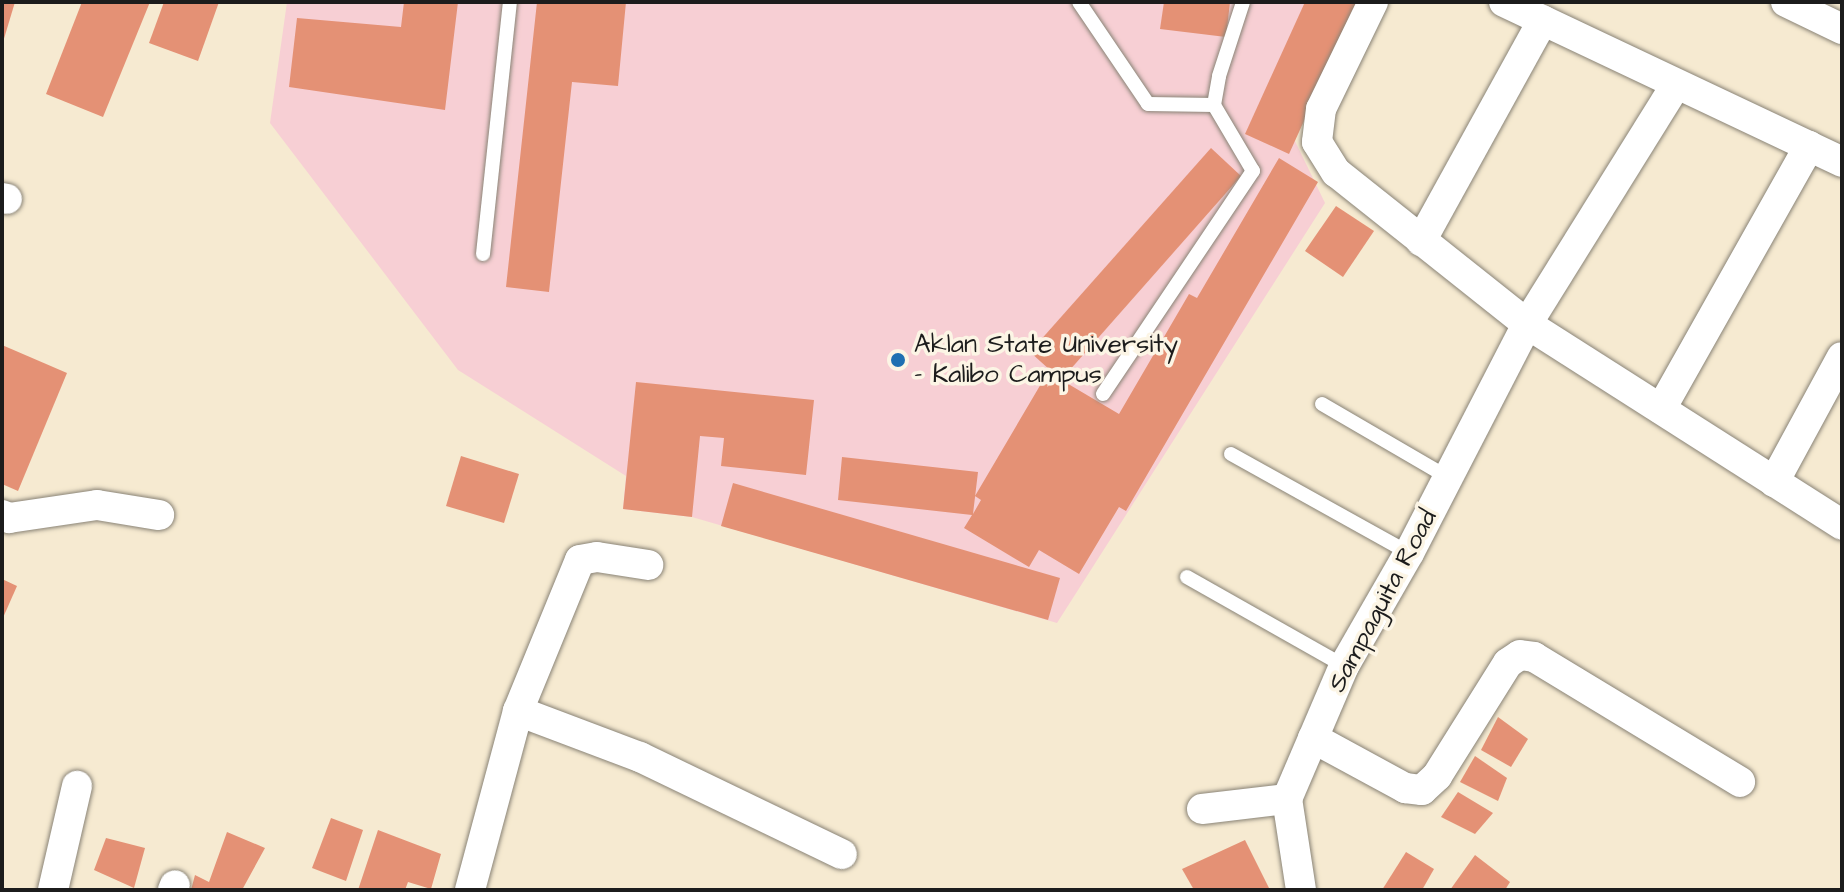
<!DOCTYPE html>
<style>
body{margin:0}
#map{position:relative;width:1844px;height:892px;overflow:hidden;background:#f6ead1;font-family:"Architects Daughter",sans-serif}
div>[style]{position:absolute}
.built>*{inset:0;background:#f7cfd4}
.building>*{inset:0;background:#e49175}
.roads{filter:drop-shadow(0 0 2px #898376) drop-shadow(0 0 2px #898376)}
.lane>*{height:14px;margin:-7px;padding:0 7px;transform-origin:7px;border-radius:7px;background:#fff}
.street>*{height:30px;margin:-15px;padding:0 15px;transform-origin:15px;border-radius:15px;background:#fff}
.dots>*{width:22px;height:22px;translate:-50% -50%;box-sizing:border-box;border:4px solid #fcf5e5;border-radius:50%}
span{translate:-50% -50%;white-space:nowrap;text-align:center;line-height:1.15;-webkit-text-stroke:7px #fcf5e5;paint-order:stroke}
.poi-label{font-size:26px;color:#1c1c1c}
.left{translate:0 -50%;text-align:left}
.street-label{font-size:26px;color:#1c1c1c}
.frame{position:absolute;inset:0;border:4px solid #1c1c1c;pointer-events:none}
</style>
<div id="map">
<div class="built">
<i style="clip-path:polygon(287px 2px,1360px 2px,1294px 139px,1325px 203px,1057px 623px,692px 517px,623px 509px,626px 476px,458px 370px,270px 123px)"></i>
</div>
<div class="building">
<i style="clip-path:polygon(2px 2px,15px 2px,3px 42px,2px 42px)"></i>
<i style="clip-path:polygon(82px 2px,150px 2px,103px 117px,46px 94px)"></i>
<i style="clip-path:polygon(164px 2px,219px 2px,198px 61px,149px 43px)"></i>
<i style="clip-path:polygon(404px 2px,458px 2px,445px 110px,289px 87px,297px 18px,401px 27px)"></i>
<i style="clip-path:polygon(537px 2px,626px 2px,618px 86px,572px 82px,549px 292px,506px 287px)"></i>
<i style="clip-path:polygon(1164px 2px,1230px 2px,1226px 37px,1160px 29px)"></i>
<i style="clip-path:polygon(1305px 2px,1358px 2px,1289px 154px,1245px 134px)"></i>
<i style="clip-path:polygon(1211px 148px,1241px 176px,1061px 380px,1030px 352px)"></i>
<i style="clip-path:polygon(1279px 158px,1318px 182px,1126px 511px,1119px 507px,1079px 574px,1039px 550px,1029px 567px,964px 528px,972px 515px,838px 500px,842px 457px,978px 472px,973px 514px,981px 500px,975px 496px,1048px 372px,1119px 414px,1189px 294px,1197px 298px)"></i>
<i style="clip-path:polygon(1336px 206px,1374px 231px,1343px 277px,1305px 251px)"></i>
<i style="clip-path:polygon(2px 345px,67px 373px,18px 491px,2px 484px)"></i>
<i style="clip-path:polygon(636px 382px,814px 400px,806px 475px,721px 466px,724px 438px,700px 436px,692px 517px,623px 509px)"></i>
<i style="clip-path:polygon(461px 456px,519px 474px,504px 523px,446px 506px)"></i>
<i style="clip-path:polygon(733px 483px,1060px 578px,1048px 620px,721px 526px)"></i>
<i style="clip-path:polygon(2px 579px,17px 586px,2px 620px)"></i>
<i style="clip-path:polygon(1498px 717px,1528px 739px,1511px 767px,1481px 750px)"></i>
<i style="clip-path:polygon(1475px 756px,1507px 778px,1498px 801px,1460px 782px)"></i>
<i style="clip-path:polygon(1458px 792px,1493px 813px,1475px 834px,1441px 817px)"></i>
<i style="clip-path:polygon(331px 818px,363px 830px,346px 881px,312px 868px)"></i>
<i style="clip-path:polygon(378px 830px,441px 854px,431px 889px,408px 882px,405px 890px,358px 890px)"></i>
<i style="clip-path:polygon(227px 832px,265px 848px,242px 890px,191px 890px,195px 875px,209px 882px)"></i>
<i style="clip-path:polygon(106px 838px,145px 848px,134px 888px,94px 870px)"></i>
<i style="clip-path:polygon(1245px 840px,1270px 890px,1194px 890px,1182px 869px)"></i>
<i style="clip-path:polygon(1406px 852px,1434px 869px,1422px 890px,1382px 890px)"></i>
<i style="clip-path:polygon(1475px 855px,1510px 882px,1505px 890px,1450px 890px)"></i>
</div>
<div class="roads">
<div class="lane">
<i style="left:1079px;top:2px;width:123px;rotate:55.9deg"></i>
<i style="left:1148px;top:104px;width:66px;rotate:0.9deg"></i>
<i style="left:483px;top:254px;width:253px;rotate:-83.9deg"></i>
<i style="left:1103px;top:394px;width:269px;rotate:-56.1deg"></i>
<i style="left:1253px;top:171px;width:77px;rotate:-120.6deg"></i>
<i style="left:1214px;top:105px;width:29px;rotate:-80deg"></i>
<i style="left:1219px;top:76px;width:78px;rotate:-72deg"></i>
<i style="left:1322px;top:404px;width:147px;rotate:30.2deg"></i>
<i style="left:1231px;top:454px;width:204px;rotate:29.1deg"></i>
<i style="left:1187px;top:577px;width:180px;rotate:29.5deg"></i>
</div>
<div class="street">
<i style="left:1373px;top:2px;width:119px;rotate:115.9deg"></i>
<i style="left:1321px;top:109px;width:33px;rotate:97deg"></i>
<i style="left:1317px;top:142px;width:36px;rotate:58deg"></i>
<i style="left:1336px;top:172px;width:244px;rotate:38.5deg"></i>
<i style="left:1527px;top:324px;width:374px;rotate:32.5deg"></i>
<i style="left:1504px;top:2px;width:374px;rotate:25.3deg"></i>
<i style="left:1786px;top:2px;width:62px;rotate:25.7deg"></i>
<i style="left:2px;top:198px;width:5px;rotate:11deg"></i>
<i style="left:1421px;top:241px;width:252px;rotate:-61.1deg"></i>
<i style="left:1661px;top:409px;width:302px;rotate:-60.6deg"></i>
<i style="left:1774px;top:482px;width:142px;rotate:-61.5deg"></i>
<i style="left:2px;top:515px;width:8px;rotate:23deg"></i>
<i style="left:9px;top:518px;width:89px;rotate:-8.4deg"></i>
<i style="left:97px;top:505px;width:63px;rotate:9.2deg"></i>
<i style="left:518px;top:711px;width:130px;rotate:20.7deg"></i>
<i style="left:640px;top:757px;width:224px;rotate:25.7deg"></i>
<i style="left:1313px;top:738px;width:105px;rotate:28.5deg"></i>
<i style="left:1405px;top:788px;width:17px;rotate:7deg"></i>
<i style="left:1422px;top:790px;width:21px;rotate:-43deg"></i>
<i style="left:1437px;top:776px;width:133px;rotate:-57.9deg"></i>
<i style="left:1508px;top:663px;width:14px;rotate:-34deg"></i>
<i style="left:1520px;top:655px;width:14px;rotate:8deg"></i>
<i style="left:1534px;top:657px;width:241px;rotate:31.2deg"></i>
<i style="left:1202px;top:809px;width:86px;rotate:-6.7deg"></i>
<i style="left:53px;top:890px;width:107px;rotate:-77deg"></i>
<i style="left:173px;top:890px;width:5px;rotate:-68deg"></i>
<i style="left:470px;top:890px;width:185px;rotate:-75deg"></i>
<i style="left:518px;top:711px;width:163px;rotate:-67.7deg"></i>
<i style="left:580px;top:560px;width:17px;rotate:-10deg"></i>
<i style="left:597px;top:557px;width:52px;rotate:8.9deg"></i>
<i style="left:1301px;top:890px;width:92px;rotate:-98.7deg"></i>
<i style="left:1287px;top:799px;width:145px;rotate:-66.8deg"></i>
<i style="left:1344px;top:666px;width:130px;rotate:-60.1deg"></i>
<i style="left:1409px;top:553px;width:258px;rotate:-62.7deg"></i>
<i style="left:1527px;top:324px;width:282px;rotate:-58.1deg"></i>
</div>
</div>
<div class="dots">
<i style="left:898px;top:360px;background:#1f6fb2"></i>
</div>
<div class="poi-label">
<span class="left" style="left:914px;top:360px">Aklan State University<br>- Kalibo Campus</span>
</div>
<div class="street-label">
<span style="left:1383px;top:601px;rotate:-62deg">Sampaguita Road</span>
</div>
<div class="frame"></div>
</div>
